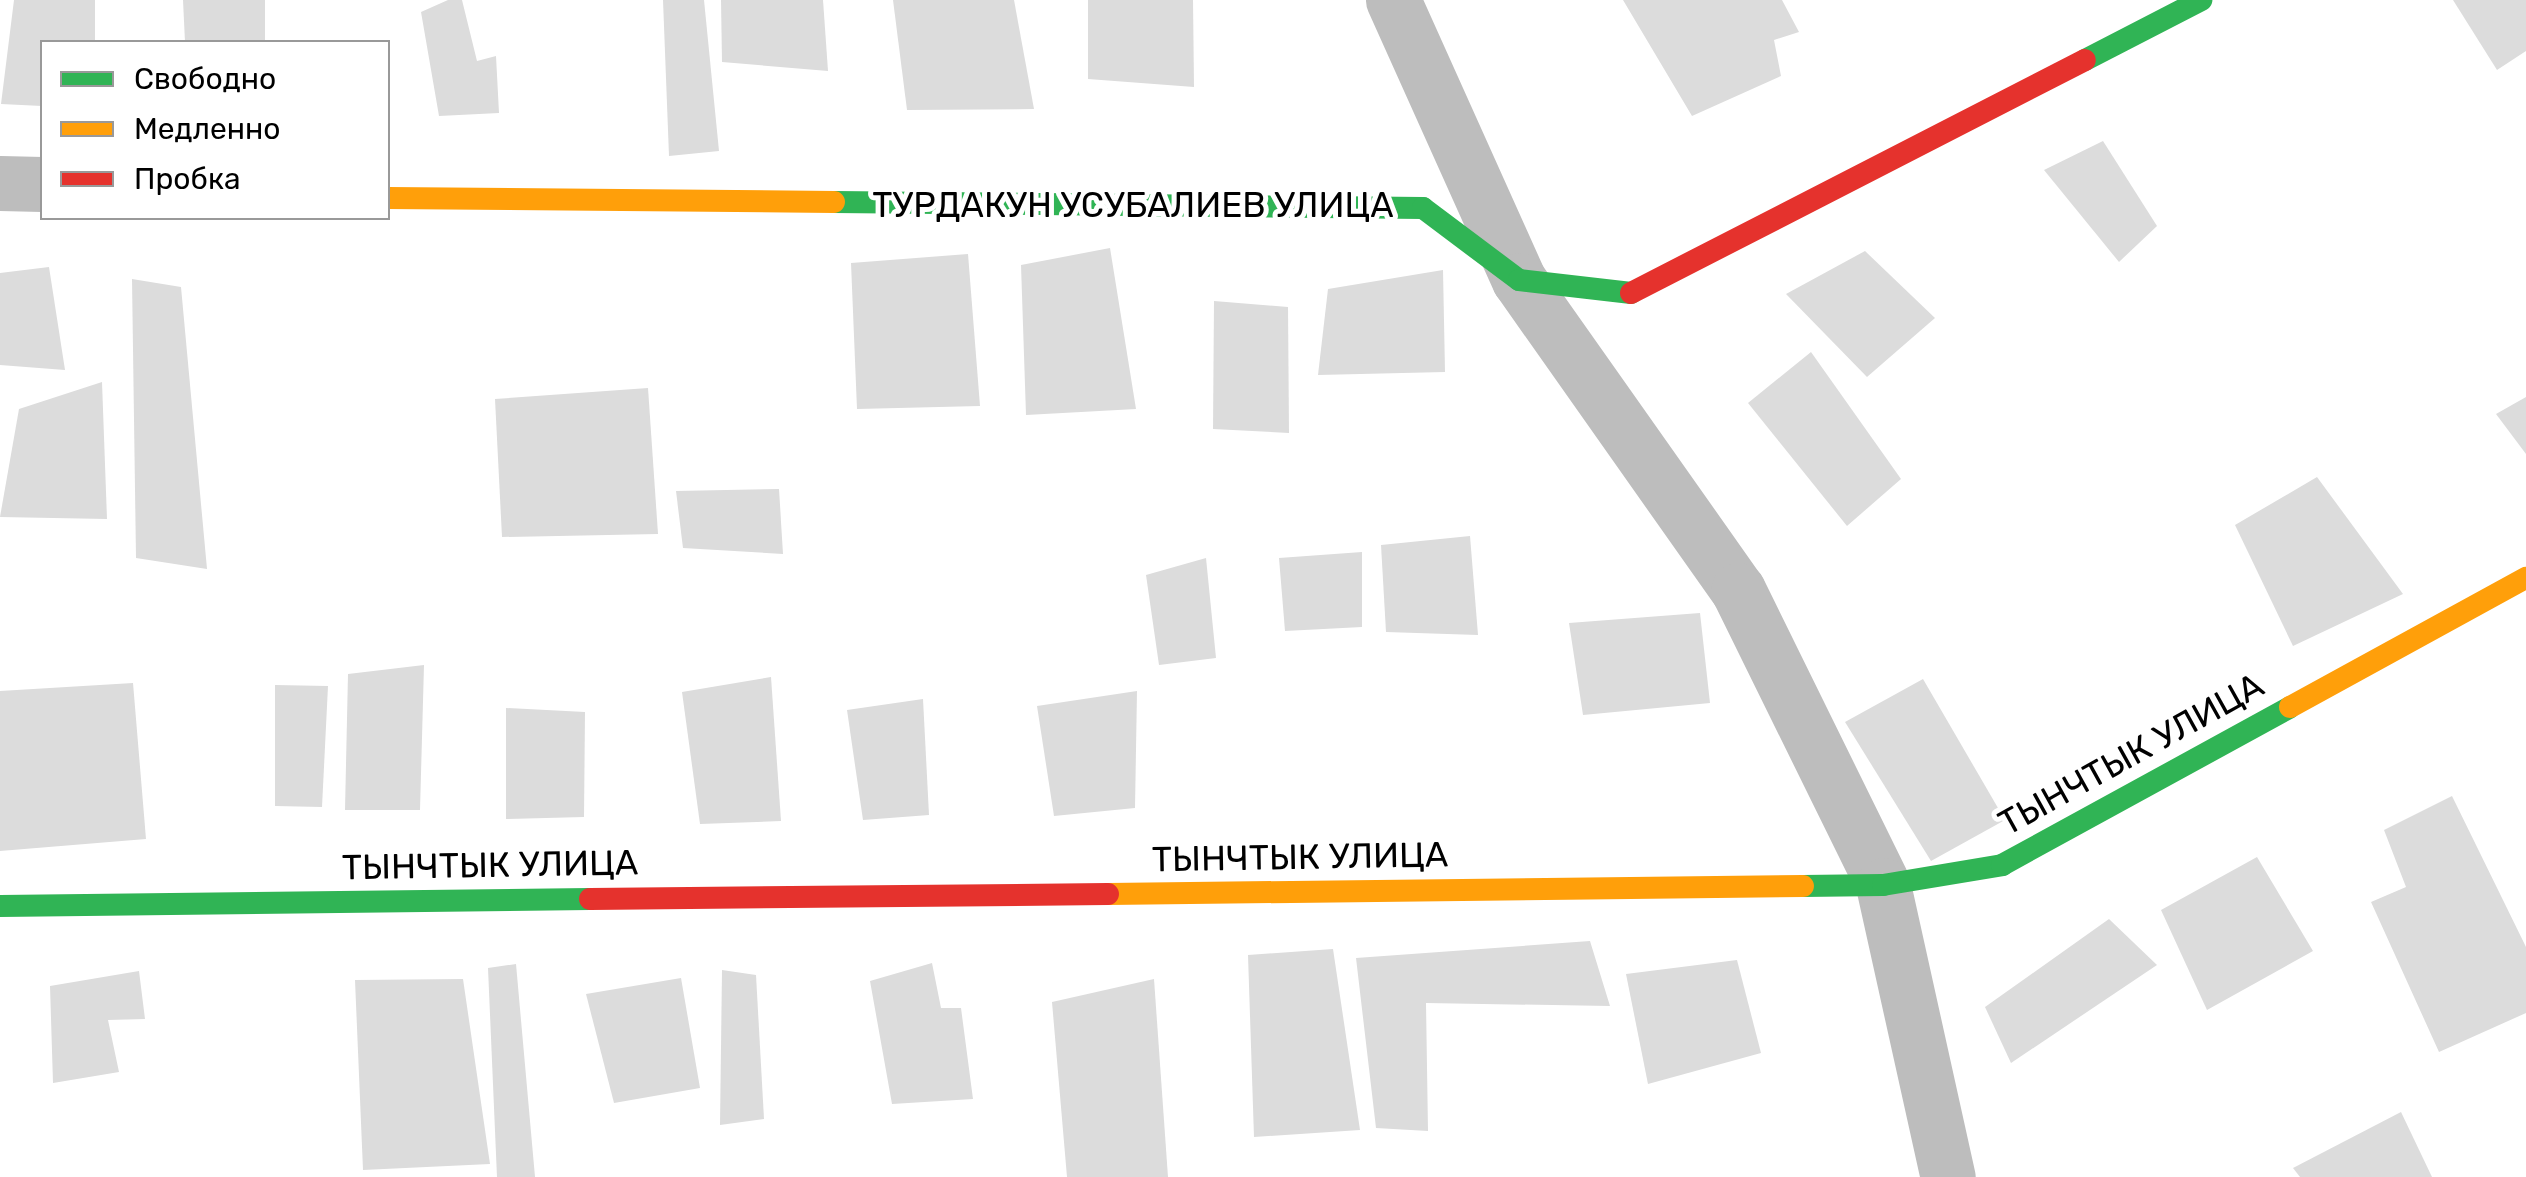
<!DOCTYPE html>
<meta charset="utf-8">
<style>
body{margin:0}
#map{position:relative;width:2526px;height:1177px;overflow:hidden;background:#fff;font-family:Rubik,sans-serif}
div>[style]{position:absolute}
.building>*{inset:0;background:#dcdcdc}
.street>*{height:55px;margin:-27.5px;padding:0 27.5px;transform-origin:27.5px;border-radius:27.5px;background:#bdbdbd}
.fast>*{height:22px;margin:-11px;padding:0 11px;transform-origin:11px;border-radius:11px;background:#30b455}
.slow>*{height:22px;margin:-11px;padding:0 11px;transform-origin:11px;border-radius:11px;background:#ff9f0a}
.jam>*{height:22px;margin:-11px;padding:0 11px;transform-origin:11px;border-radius:11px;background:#e5322d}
span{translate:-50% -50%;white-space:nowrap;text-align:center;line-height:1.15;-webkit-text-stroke:10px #fff;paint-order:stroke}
.street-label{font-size:35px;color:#000}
.legend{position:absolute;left:40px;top:40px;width:350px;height:180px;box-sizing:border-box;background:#fff;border:2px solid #999;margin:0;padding:12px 18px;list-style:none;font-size:30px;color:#000}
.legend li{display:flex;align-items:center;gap:20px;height:50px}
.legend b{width:50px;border:2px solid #999}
</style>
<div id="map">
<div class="building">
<i style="clip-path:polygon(14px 0,95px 0,95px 42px,42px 42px,42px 106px,1px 104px)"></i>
<i style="clip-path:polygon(183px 0,265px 0,265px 42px,185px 42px)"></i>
<i style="clip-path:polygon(448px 0,462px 0,477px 61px,496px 56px,499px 113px,439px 116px,421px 12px)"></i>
<i style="clip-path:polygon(663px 0,704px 0,719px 151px,669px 156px)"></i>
<i style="clip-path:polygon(721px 0,823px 0,828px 71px,722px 62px)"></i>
<i style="clip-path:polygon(893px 0,1014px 0,1034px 109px,907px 110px)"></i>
<i style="clip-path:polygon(1088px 0,1193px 0,1194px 87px,1088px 79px)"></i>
<i style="clip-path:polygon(1623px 0,1782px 0,1799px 32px,1774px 40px,1781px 76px,1692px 116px)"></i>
<i style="clip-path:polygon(2453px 0,2526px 0,2526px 51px,2497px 70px)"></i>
<i style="clip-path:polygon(2103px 141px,2157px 226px,2119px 262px,2044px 170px)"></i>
<i style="clip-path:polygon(1110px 248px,1136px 409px,1026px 415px,1021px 265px)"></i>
<i style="clip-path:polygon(1865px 251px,1935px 318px,1867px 377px,1786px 294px)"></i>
<i style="clip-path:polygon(968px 254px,980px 406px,857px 409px,851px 263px)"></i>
<i style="clip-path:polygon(49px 267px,65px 370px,0 365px,0 273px)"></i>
<i style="clip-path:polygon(1443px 270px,1445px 372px,1318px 375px,1328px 289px)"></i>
<i style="clip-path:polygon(132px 279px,181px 287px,207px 569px,136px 558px)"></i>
<i style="clip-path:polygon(1214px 301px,1288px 307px,1289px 433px,1213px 429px)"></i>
<i style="clip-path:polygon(1811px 352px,1901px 479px,1847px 526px,1748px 403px)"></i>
<i style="clip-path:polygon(102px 382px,107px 519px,0 517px,19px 409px)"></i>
<i style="clip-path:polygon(648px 388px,658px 534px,502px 537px,495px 399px)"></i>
<i style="clip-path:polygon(2526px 397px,2526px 454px,2496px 414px)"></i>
<i style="clip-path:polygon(2317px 477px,2403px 594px,2293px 646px,2235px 525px)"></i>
<i style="clip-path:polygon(779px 489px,783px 554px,683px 548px,676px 491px)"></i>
<i style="clip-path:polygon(1470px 536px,1478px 635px,1386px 632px,1381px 545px)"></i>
<i style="clip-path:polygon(1362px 552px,1362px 627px,1285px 631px,1279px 558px)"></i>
<i style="clip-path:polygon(1206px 558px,1216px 658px,1159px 665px,1146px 575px)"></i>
<i style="clip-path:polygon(1700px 613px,1710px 703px,1583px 715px,1569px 623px)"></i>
<i style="clip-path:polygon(424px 665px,420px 810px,345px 810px,348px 674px)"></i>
<i style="clip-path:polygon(771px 677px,781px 821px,700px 824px,682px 692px)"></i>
<i style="clip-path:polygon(1923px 679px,2005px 820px,1931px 861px,1845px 722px)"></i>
<i style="clip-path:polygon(133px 683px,146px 839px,0 851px,0 691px)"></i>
<i style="clip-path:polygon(275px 685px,328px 686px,322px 807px,275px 806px)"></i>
<i style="clip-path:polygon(1137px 691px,1135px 808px,1054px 816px,1037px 706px)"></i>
<i style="clip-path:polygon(923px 699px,929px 815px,863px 820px,847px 710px)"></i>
<i style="clip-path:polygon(506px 708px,585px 712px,584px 817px,506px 819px)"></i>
<i style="clip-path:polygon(2452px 796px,2526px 947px,2526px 1013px,2439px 1052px,2371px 902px,2406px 887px,2384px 830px)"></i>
<i style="clip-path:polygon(2257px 857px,2313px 951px,2207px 1010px,2161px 910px)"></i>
<i style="clip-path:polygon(2109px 919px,2157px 965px,2011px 1063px,1985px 1007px)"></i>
<i style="clip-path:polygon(1590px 941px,1610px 1006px,1426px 1003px,1428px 1131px,1376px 1128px,1356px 958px)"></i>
<i style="clip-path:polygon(1333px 949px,1360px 1130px,1254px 1137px,1248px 955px)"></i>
<i style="clip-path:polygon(1737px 960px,1761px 1053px,1648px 1084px,1626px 974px)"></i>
<i style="clip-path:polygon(932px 963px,941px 1008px,961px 1008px,973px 1099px,892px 1104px,870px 981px)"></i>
<i style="clip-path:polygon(516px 964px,535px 1177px,497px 1177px,488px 968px)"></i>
<i style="clip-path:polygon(722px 970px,756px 975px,764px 1119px,720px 1125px)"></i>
<i style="clip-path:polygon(139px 971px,145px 1019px,108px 1020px,119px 1072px,53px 1083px,50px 986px)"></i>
<i style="clip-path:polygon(681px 978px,700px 1088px,614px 1103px,586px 994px)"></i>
<i style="clip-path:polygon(463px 979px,490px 1164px,363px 1170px,355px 980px)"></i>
<i style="clip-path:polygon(1154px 979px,1168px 1177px,1067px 1177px,1052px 1002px)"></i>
<i style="clip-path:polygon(2401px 1112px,2432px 1177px,2300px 1177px,2293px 1168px)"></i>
</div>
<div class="street">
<i style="left:1393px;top:0;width:307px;rotate:65.8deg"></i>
<i style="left:1519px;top:280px;width:380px;rotate:54.8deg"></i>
<i style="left:1738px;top:590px;width:329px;rotate:63.8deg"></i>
<i style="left:1883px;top:885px;width:299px;rotate:77.5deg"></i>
<i style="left:0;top:183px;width:42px;rotate:1.4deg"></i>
</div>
<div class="fast">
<i style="left:2085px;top:60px;width:131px;rotate:-27.3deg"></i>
<i style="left:834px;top:202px;width:589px;rotate:0.58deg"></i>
<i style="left:1423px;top:208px;width:120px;rotate:36.9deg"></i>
<i style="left:1519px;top:280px;width:113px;rotate:6.6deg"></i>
<i style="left:1803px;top:886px;width:80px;rotate:-0.7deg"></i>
<i style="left:1883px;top:885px;width:121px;rotate:-9.5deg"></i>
<i style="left:2002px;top:865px;width:328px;rotate:-28.7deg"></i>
<i style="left:0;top:906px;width:590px;rotate:-0.68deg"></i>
</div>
<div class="slow">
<i style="left:388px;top:198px;width:446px;rotate:0.5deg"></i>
<i style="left:2290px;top:707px;width:269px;rotate:-28.7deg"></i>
<i style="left:1108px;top:894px;width:695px;rotate:-0.66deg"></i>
</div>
<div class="jam">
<i style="left:1631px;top:293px;width:510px;rotate:-27.17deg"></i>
<i style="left:590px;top:899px;width:518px;rotate:-0.55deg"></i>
</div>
<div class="street-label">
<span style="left:1133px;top:205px">ТУРДАКУН УСУБАЛИЕВ УЛИЦА</span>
<span style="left:2131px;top:754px;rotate:-29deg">ТЫНЧТЫК УЛИЦА</span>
<span style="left:1300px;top:857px;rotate:-1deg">ТЫНЧТЫК УЛИЦА</span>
<span style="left:490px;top:865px;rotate:-1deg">ТЫНЧТЫК УЛИЦА</span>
</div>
<ul class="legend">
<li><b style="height:12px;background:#30b455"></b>Свободно</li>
<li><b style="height:12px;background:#ff9f0a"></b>Медленно</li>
<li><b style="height:12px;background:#e5322d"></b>Пробка</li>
</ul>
</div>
